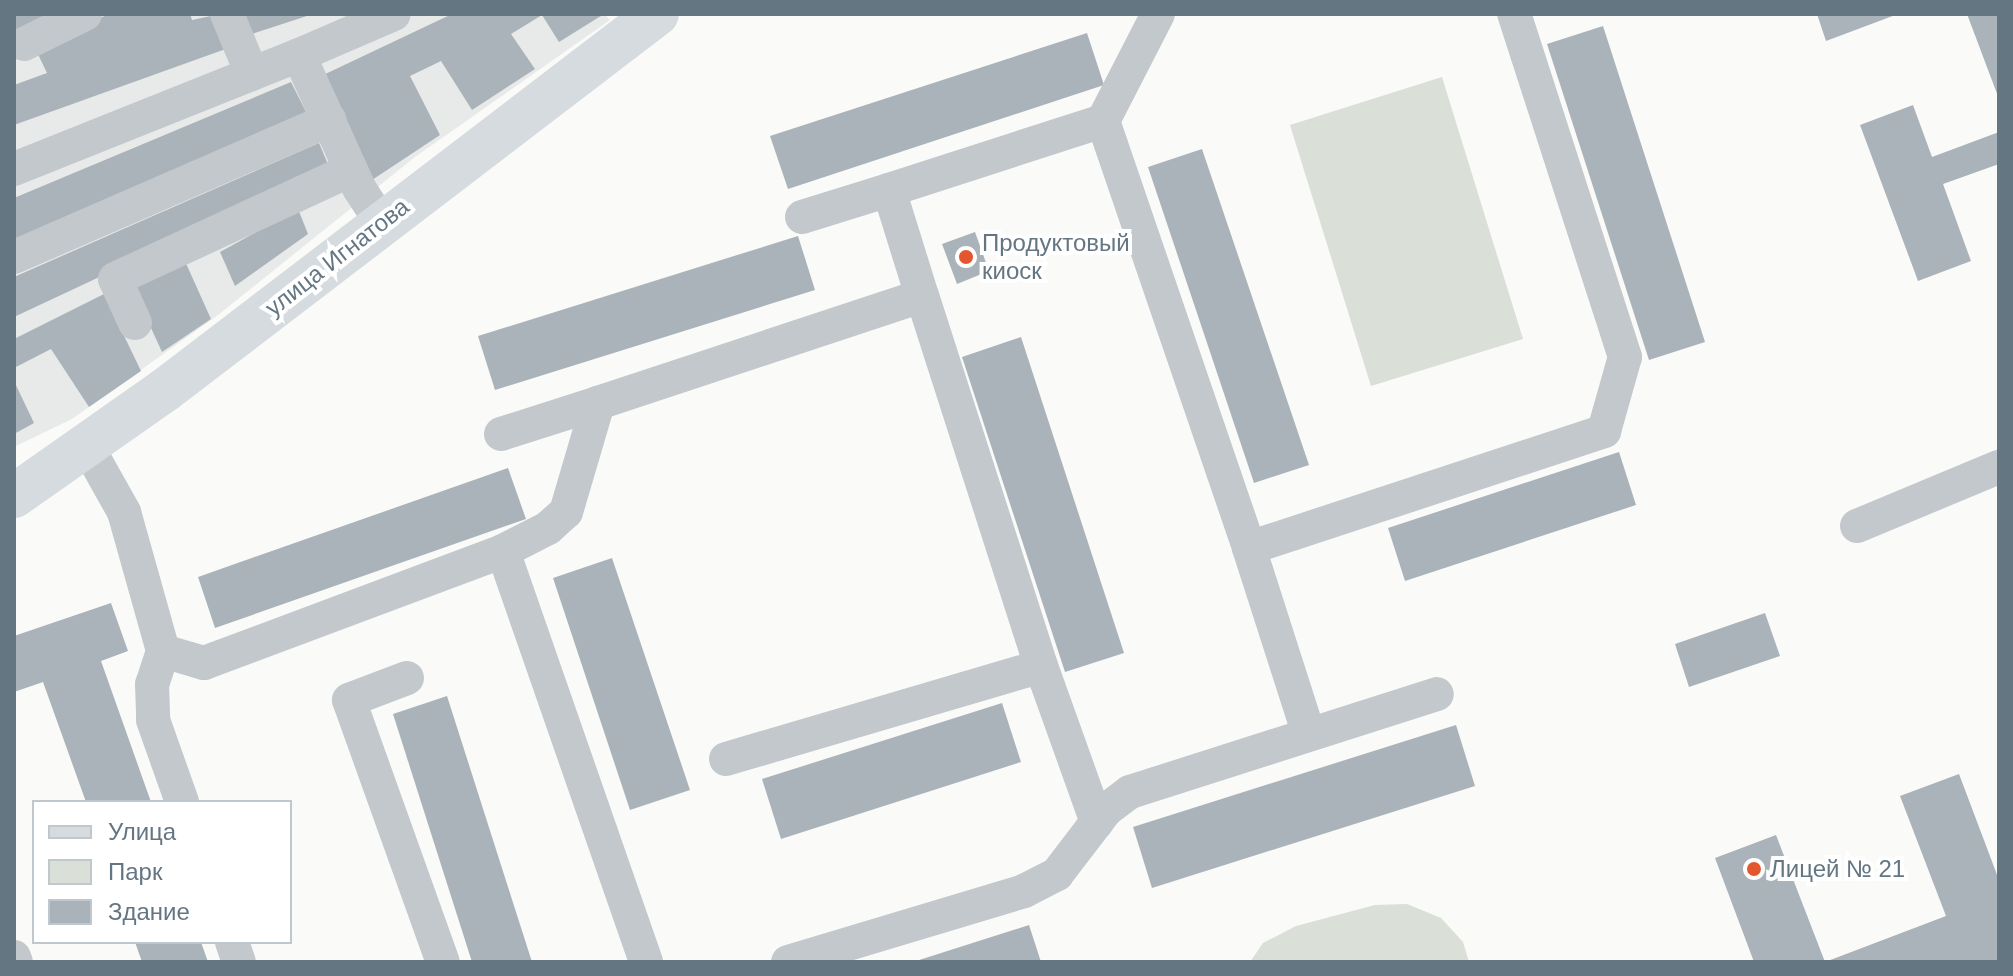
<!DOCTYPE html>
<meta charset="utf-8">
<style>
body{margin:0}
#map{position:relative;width:2013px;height:976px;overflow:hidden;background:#fafaf8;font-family:Arial,sans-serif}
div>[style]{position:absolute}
.built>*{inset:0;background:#e8e9e9}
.green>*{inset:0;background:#dadfd7}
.building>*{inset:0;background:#aab3b9}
.minor>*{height:34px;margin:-17px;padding:0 17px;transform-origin:17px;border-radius:17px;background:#c3c8cc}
.major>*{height:44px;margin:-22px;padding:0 22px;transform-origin:22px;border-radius:22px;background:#d6dbdf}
.dots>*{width:22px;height:22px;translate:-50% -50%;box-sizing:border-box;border:4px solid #fff;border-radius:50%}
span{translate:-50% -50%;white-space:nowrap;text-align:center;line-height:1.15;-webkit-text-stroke:8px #fff;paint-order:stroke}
.poi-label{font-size:24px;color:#657683}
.left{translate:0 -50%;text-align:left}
.street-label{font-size:24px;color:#657683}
.frame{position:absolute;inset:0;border:16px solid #657683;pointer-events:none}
.legend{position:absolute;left:32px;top:800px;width:260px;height:144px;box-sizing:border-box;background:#fff;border:2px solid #c1c8cd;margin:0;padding:10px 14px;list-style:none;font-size:24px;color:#657683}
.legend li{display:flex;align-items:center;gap:16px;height:40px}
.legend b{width:40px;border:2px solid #c1c8cd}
</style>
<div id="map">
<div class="built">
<i style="clip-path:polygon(14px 14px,604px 14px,610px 20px,415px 157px,218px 315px,72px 419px,14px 447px)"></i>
</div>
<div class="green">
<i style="clip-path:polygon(1442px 77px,1523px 339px,1371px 386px,1290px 125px)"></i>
<i style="clip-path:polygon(1407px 904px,1441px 918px,1463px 942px,1469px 962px,1250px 962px,1263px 943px,1296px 926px,1375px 905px)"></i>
</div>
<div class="building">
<i style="clip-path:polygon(14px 14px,55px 14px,14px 34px)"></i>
<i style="clip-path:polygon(109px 14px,190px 14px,192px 20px,220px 14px,234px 46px,14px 125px,14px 85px,47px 73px,35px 48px)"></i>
<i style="clip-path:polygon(241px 14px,310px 14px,310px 15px,249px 35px)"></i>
<i style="clip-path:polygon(452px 14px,604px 14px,559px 42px,542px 15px,511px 34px,535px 69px,472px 110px,441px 61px,410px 76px,440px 135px,369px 182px,319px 77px)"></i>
<i style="clip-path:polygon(1817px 14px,1898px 14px,1826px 41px)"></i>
<i style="clip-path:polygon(1967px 14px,1998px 14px,1999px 99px)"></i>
<i style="clip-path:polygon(1603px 26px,1705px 342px,1649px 360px,1547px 44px)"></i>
<i style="clip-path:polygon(1087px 33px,1104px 85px,788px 189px,770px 136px)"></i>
<i style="clip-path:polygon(291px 82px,308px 116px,14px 241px,14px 198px)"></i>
<i style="clip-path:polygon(1913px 105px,1932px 157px,1999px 132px,1999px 164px,1943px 184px,1971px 261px,1918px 281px,1860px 125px)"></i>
<i style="clip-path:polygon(319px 143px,330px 169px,14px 317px,14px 277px)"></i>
<i style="clip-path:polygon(1202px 149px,1309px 465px,1254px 483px,1148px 167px)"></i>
<i style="clip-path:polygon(298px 209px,308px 234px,235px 286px,220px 252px)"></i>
<i style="clip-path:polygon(975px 232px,989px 271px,957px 284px,942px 244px)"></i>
<i style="clip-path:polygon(798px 236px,815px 290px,495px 390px,478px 336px)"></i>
<i style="clip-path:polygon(184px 259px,211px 319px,162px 352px,130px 282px)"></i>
<i style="clip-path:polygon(104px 294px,141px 371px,89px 407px,51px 349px,14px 368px,14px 339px)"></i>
<i style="clip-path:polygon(1021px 337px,1124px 653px,1065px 672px,962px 357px)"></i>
<i style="clip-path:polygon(14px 381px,34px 423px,14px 434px)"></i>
<i style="clip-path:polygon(1619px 452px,1636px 505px,1405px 581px,1388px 528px)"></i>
<i style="clip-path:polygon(508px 468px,526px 519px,215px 628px,198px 577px)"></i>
<i style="clip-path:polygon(612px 558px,690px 790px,630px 810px,553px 578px)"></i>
<i style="clip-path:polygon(111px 603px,128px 651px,101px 661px,151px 802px,86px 802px,43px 682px,14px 692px,14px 636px)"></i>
<i style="clip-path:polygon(1765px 613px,1780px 656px,1689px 687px,1675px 644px)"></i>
<i style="clip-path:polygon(447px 696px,532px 962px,472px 962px,393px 714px)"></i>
<i style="clip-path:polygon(1002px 703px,1021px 762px,781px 839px,762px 779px)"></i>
<i style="clip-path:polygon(1456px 725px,1475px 786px,1152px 888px,1133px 827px)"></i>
<i style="clip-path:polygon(1959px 774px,1999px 880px,1999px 962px,1754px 962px,1715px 858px,1776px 835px,1825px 962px,1946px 916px,1900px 796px)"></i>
<i style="clip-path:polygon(1029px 925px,1041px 962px,916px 962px,916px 961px)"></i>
<i style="clip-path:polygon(135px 942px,201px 942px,208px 962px,142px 962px)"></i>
</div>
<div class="minor">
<i style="left:227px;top:14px;width:65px;rotate:67.4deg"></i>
<i style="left:24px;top:44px;width:68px;rotate:-26.2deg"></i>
<i style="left:299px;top:55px;width:103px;rotate:-23.3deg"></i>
<i style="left:1103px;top:121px;width:451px;rotate:71.1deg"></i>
<i style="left:1249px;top:548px;width:374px;rotate:-18.2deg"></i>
<i style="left:1604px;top:431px;width:77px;rotate:-74.2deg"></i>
<i style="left:1625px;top:357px;width:361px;rotate:-107.9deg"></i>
<i style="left:14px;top:169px;width:307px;rotate:-21.8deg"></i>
<i style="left:299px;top:55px;width:146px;rotate:65.7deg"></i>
<i style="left:359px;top:188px;width:40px;rotate:57.1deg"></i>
<i style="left:802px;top:217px;width:91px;rotate:-17.2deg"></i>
<i style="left:14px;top:257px;width:344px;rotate:-23.5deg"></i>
<i style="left:135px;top:323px;width:48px;rotate:-114.4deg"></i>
<i style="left:115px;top:279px;width:260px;rotate:-24.8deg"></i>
<i style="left:501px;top:434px;width:102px;rotate:-17.7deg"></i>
<i style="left:87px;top:446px;width:76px;rotate:60.7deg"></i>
<i style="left:124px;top:512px;width:144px;rotate:74.3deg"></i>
<i style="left:163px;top:651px;width:43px;rotate:16.3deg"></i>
<i style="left:204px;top:663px;width:319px;rotate:-20.5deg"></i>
<i style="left:503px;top:551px;width:51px;rotate:-27.1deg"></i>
<i style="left:548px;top:528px;width:24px;rotate:-42deg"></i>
<i style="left:566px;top:512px;width:114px;rotate:-73.6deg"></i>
<i style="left:598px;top:403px;width:341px;rotate:-18.3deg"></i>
<i style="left:922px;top:296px;width:111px;rotate:-107.3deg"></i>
<i style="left:889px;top:190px;width:225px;rotate:-17.9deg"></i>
<i style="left:1103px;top:121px;width:120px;rotate:-62.8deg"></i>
<i style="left:1857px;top:526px;width:154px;rotate:-22.6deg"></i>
<i style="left:1249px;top:548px;width:196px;rotate:72.2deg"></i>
<i style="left:503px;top:551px;width:435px;rotate:70.8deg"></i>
<i style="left:163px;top:651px;width:35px;rotate:108deg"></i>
<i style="left:152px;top:684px;width:36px;rotate:88deg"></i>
<i style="left:153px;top:720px;width:87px;rotate:70.5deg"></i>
<i style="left:1041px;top:666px;width:166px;rotate:70.3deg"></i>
<i style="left:407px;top:678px;width:62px;rotate:159.2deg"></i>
<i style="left:349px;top:700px;width:278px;rotate:70.3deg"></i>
<i style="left:726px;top:759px;width:328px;rotate:-16.4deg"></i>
<i style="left:1041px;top:666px;width:389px;rotate:-107.8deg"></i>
<i style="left:232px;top:942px;width:21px;rotate:71deg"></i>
<i style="left:14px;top:957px;width:5px;rotate:68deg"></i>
<i style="left:788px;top:962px;width:246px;rotate:-16.7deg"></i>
<i style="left:1024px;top:891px;width:37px;rotate:-27deg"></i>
<i style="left:1057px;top:874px;width:81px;rotate:-52.6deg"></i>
<i style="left:1106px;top:810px;width:30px;rotate:-37deg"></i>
<i style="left:1130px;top:792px;width:322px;rotate:-17.7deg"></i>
</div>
<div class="major">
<i style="left:14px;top:496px;width:184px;rotate:-35.1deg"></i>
<i style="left:165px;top:390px;width:619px;rotate:-37.39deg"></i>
</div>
<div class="dots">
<i style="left:966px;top:257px;background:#e4572e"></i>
<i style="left:1754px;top:869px;background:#e4572e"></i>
</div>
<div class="poi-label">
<span class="left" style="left:982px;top:257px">Продуктовый<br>киоск</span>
<span class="left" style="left:1770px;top:869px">Лицей № 21</span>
</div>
<div class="street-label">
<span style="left:337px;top:257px;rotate:-38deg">улица Игнатова</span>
</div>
<div class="frame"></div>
<ul class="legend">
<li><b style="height:10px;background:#d6dbdf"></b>Улица</li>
<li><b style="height:22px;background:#dadfd7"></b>Парк</li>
<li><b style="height:22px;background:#aab3b9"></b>Здание</li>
</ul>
</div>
